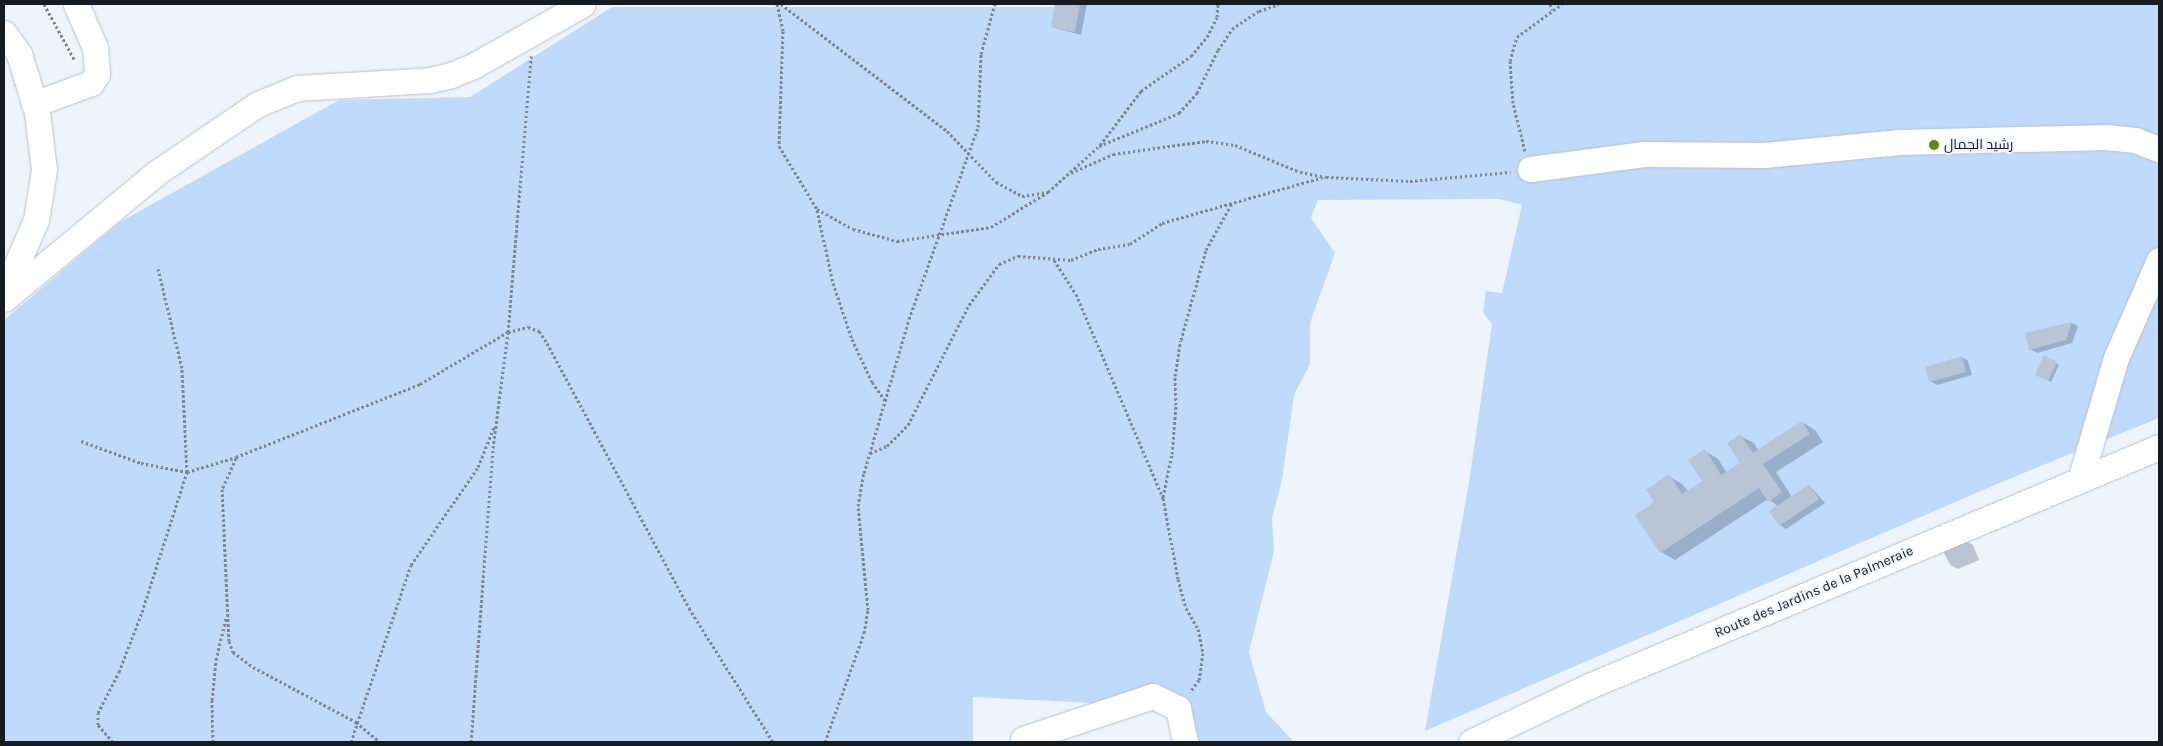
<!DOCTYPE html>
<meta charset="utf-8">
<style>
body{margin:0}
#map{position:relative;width:2163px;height:746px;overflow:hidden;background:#eef4fc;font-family:Karla,Cairo,sans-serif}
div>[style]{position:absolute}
.green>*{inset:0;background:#c0dafc}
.shadow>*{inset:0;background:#0003}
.building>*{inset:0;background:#b7c5d7}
.path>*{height:3px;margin-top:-1.5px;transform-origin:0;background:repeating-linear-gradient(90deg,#80868d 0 2.5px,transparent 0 5px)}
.roads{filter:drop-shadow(0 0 1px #b4c2d4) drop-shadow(0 0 1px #b4c2d4)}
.minor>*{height:25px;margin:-12.5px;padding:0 12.5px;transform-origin:12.5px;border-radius:12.5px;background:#fff}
.dots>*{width:14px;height:14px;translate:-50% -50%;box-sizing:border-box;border:2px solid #eef4fc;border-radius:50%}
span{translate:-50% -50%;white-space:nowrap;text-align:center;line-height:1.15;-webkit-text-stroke:4px #eef4fc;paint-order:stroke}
.poi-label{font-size:14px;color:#161b21}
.left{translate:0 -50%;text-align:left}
.street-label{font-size:14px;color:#161b21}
.frame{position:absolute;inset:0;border:5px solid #161b21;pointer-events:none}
</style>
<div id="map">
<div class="green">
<i style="clip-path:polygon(1076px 4px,2159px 4px,2159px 418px,2004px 481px,1425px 731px,1469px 482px,1492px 324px,1483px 312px,1486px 291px,1502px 293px,1522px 205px,1499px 199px,1318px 200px,1311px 218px,1335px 253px,1310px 323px,1310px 364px,1294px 395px,1282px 480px,1272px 518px,1274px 551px,1249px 652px,1266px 712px,1294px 742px,1188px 742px,1173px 707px,973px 697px,973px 742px,4px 742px,4px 320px,120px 222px,339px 100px,470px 97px,612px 7px,1075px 7px)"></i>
</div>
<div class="shadow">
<i style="clip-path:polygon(1056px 4px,1087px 4px,1081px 35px,1052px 27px)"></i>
<i style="clip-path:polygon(2072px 323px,2078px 326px,2072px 343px,2037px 353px,2030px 349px)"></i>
<i style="clip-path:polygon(1962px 357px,1968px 361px,1972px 375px,1937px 385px,1930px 381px)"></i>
<i style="clip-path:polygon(2045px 357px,2059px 365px,2051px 382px,2036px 374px)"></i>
<i style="clip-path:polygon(1802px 422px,1815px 430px,1823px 442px,1776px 472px,1792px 497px,1809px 485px,1825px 503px,1786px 529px,1780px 525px,1778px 506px,1768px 499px,1675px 560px,1661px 552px,1637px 515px,1656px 503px,1669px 476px,1682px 484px,1688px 491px,1704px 481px,1705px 451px,1718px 459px,1727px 473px,1742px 463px,1740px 436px,1754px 443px,1758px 450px)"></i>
<i style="clip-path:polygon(1966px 541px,1973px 545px,1979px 560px,1958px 569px,1952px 566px)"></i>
</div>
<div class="building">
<i style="clip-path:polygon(1055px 4px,1080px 4px,1075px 32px,1051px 27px)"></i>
<i style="clip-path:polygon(2072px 322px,2066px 340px,2029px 350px,2025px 333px)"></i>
<i style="clip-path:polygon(2044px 355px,2057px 362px,2048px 381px,2035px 375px)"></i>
<i style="clip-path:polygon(1962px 356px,1966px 372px,1929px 382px,1925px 367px)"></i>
<i style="clip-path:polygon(1802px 421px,1810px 434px,1763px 464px,1782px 492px,1768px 502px,1759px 488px,1660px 553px,1635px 515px,1654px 502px,1646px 490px,1669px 474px,1682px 494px,1702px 481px,1688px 460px,1705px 449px,1721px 475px,1740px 463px,1727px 443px,1740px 434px,1753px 453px)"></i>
<i style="clip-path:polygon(1809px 484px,1819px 499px,1779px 526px,1769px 511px)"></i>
<i style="clip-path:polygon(1966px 540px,1973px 556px,1951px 566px,1943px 551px)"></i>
</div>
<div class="path">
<i style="left:44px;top:4px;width:63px;rotate:61.4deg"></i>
<i style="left:777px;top:4px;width:28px;rotate:77deg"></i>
<i style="left:783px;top:31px;width:115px;rotate:92deg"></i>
<i style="left:779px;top:146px;width:74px;rotate:58.9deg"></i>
<i style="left:817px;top:209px;width:41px;rotate:29.1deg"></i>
<i style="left:853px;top:229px;width:46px;rotate:15.3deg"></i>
<i style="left:897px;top:241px;width:95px;rotate:-8.5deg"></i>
<i style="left:991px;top:227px;width:67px;rotate:-31.6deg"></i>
<i style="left:1048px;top:192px;width:69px;rotate:-42deg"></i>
<i style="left:1099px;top:146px;width:87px;rotate:-22.4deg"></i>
<i style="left:1179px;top:113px;width:27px;rotate:-48deg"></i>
<i style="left:1197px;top:93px;width:48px;rotate:-64deg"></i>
<i style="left:1218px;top:50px;width:25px;rotate:-56deg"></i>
<i style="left:1232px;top:29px;width:32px;rotate:-34deg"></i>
<i style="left:1259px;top:11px;width:21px;rotate:-19deg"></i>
<i style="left:781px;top:4px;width:209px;rotate:37.4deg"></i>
<i style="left:947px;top:131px;width:71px;rotate:46.1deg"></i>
<i style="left:996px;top:182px;width:30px;rotate:28deg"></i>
<i style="left:1022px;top:196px;width:24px;rotate:-9deg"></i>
<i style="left:1550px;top:4px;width:6px;rotate:72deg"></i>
<i style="left:1100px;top:145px;width:68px;rotate:-52.8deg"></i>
<i style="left:1141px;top:91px;width:61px;rotate:-35deg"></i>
<i style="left:1191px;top:56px;width:25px;rotate:-50deg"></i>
<i style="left:1207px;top:37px;width:22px;rotate:-63deg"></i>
<i style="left:1217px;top:17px;width:13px;rotate:-86deg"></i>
<i style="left:1525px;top:151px;width:49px;rotate:-104deg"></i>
<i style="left:1513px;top:103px;width:42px;rotate:-94.1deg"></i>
<i style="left:1510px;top:61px;width:25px;rotate:-74deg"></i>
<i style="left:1517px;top:37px;width:56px;rotate:-36.3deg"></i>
<i style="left:1071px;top:173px;width:46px;rotate:-24.3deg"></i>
<i style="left:1113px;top:154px;width:94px;rotate:-8deg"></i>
<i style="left:1206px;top:141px;width:29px;rotate:8deg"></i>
<i style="left:1235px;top:145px;width:70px;rotate:22.6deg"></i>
<i style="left:1300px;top:172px;width:26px;rotate:11deg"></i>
<i style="left:1326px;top:177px;width:84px;rotate:2.7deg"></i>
<i style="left:1410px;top:181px;width:101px;rotate:-5.1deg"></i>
<i style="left:817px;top:210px;width:75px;rotate:77.6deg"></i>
<i style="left:833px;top:283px;width:59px;rotate:71.3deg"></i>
<i style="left:852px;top:339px;width:47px;rotate:65.1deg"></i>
<i style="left:872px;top:382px;width:24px;rotate:55deg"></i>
<i style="left:1054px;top:260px;width:40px;rotate:57.1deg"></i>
<i style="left:1076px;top:294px;width:222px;rotate:66.9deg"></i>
<i style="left:1163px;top:498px;width:82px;rotate:79.5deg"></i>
<i style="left:1178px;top:579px;width:30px;rotate:75deg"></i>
<i style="left:1186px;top:608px;width:24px;rotate:60deg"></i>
<i style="left:1198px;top:629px;width:25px;rotate:78deg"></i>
<i style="left:1203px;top:653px;width:27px;rotate:98deg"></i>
<i style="left:1199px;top:680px;width:15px;rotate:127deg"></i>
<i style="left:81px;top:441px;width:64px;rotate:20.1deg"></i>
<i style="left:141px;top:463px;width:47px;rotate:11.1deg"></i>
<i style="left:187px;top:472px;width:104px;rotate:-92.8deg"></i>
<i style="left:182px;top:368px;width:102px;rotate:-103.6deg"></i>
<i style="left:870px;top:453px;width:18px;rotate:-22deg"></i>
<i style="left:887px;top:446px;width:30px;rotate:-45deg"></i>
<i style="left:908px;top:425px;width:135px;rotate:-63.1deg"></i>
<i style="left:969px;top:305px;width:51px;rotate:-53.8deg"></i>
<i style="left:999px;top:264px;width:21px;rotate:-23deg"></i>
<i style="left:1018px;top:256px;width:53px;rotate:4.3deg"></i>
<i style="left:1071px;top:260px;width:29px;rotate:-22deg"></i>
<i style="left:1098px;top:249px;width:32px;rotate:-9deg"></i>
<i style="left:1130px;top:244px;width:38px;rotate:-33deg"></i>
<i style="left:1162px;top:223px;width:167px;rotate:-15.9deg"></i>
<i style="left:236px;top:458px;width:34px;rotate:114deg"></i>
<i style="left:222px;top:489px;width:152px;rotate:87.4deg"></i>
<i style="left:229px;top:641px;width:12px;rotate:70deg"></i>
<i style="left:233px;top:652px;width:25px;rotate:37deg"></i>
<i style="left:253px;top:667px;width:117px;rotate:28.1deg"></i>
<i style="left:356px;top:722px;width:31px;rotate:40deg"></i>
<i style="left:1163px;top:497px;width:44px;rotate:-78.2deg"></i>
<i style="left:1172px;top:454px;width:49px;rotate:-85.3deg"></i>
<i style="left:1176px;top:405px;width:29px;rotate:-92deg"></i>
<i style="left:1175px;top:376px;width:36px;rotate:-81deg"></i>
<i style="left:1181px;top:340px;width:93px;rotate:-74.5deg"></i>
<i style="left:1206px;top:250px;width:54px;rotate:-61deg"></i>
<i style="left:113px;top:742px;width:23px;rotate:-131deg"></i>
<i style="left:98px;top:725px;width:12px;rotate:-90deg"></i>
<i style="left:98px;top:713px;width:46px;rotate:-62.9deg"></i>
<i style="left:119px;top:672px;width:64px;rotate:-69deg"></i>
<i style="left:142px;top:612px;width:147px;rotate:-72.2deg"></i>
<i style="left:187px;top:472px;width:51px;rotate:-17deg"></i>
<i style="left:236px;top:457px;width:198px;rotate:-21.6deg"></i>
<i style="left:420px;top:384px;width:102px;rotate:-30.6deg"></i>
<i style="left:508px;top:332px;width:21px;rotate:-14deg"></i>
<i style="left:528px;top:327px;width:12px;rotate:20deg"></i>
<i style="left:539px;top:331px;width:14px;rotate:56deg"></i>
<i style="left:547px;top:343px;width:301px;rotate:61.8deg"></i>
<i style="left:689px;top:608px;width:158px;rotate:57.9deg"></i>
<i style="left:213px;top:742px;width:42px;rotate:-91.4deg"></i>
<i style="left:212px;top:700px;width:40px;rotate:-84.3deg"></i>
<i style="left:216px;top:660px;width:43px;rotate:-76.6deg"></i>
<i style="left:351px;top:742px;width:187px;rotate:-71.3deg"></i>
<i style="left:411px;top:565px;width:119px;rotate:-55.6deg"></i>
<i style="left:478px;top:467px;width:43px;rotate:-68.2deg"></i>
<i style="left:471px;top:742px;width:295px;rotate:-85.7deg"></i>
<i style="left:493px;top:448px;width:117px;rotate:-82.6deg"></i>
<i style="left:508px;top:332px;width:277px;rotate:-85.2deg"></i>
<i style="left:825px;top:742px;width:116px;rotate:-70.3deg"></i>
<i style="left:864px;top:633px;width:23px;rotate:-80deg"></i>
<i style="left:868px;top:610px;width:104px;rotate:-95.5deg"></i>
<i style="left:858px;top:506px;width:34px;rotate:-80deg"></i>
<i style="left:864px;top:473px;width:160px;rotate:-73.7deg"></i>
<i style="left:909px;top:319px;width:204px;rotate:-70.2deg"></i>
<i style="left:978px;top:127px;width:73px;rotate:-87.6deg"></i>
<i style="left:981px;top:54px;width:52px;rotate:-74.4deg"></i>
</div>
<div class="roads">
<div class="minor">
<i style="left:4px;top:33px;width:26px;rotate:54deg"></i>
<i style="left:19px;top:54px;width:61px;rotate:72.8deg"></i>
<i style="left:37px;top:112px;width:58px;rotate:83.1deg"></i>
<i style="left:44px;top:170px;width:51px;rotate:99.1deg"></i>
<i style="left:36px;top:220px;width:52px;rotate:113.6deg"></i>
<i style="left:15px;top:268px;width:14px;rotate:141deg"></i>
<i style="left:34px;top:104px;width:61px;rotate:-20.2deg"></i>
<i style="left:91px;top:83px;width:11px;rotate:-56deg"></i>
<i style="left:97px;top:74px;width:26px;rotate:-94deg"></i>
<i style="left:95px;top:48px;width:48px;rotate:-113.4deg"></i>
<i style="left:1530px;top:169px;width:115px;rotate:-7.5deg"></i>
<i style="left:1644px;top:154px;width:120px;rotate:0.5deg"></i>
<i style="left:1764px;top:155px;width:136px;rotate:-5.5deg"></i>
<i style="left:1899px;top:142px;width:207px;rotate:-1.4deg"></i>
<i style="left:2106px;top:137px;width:29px;rotate:6deg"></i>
<i style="left:2135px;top:140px;width:26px;rotate:21deg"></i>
<i style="left:4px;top:299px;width:201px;rotate:-39.6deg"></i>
<i style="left:159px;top:171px;width:120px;rotate:-34.1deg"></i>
<i style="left:258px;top:104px;width:42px;rotate:-22.3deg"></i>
<i style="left:297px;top:88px;width:133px;rotate:-3.4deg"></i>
<i style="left:430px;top:80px;width:22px;rotate:-13deg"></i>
<i style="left:451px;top:75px;width:24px;rotate:-22deg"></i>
<i style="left:473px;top:66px;width:126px;rotate:-29.4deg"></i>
<i style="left:2080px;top:480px;width:127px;rotate:-73.6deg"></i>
<i style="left:2116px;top:358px;width:107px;rotate:-66.3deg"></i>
<i style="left:1023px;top:739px;width:137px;rotate:-18.3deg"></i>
<i style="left:1153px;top:696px;width:28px;rotate:26deg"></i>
<i style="left:1178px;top:708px;width:35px;rotate:78deg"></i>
<i style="left:1471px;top:742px;width:131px;rotate:-25.4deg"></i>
<i style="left:1589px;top:686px;width:618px;rotate:-22.75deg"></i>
</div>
</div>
<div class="dots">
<i style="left:1934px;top:145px;background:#638709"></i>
</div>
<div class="poi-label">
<span class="left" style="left:1944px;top:145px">رشيد الجمال</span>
</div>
<div class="street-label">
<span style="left:1814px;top:592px;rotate:-23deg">Route des Jardins de la Palmeraie</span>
</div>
<div class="frame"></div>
</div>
